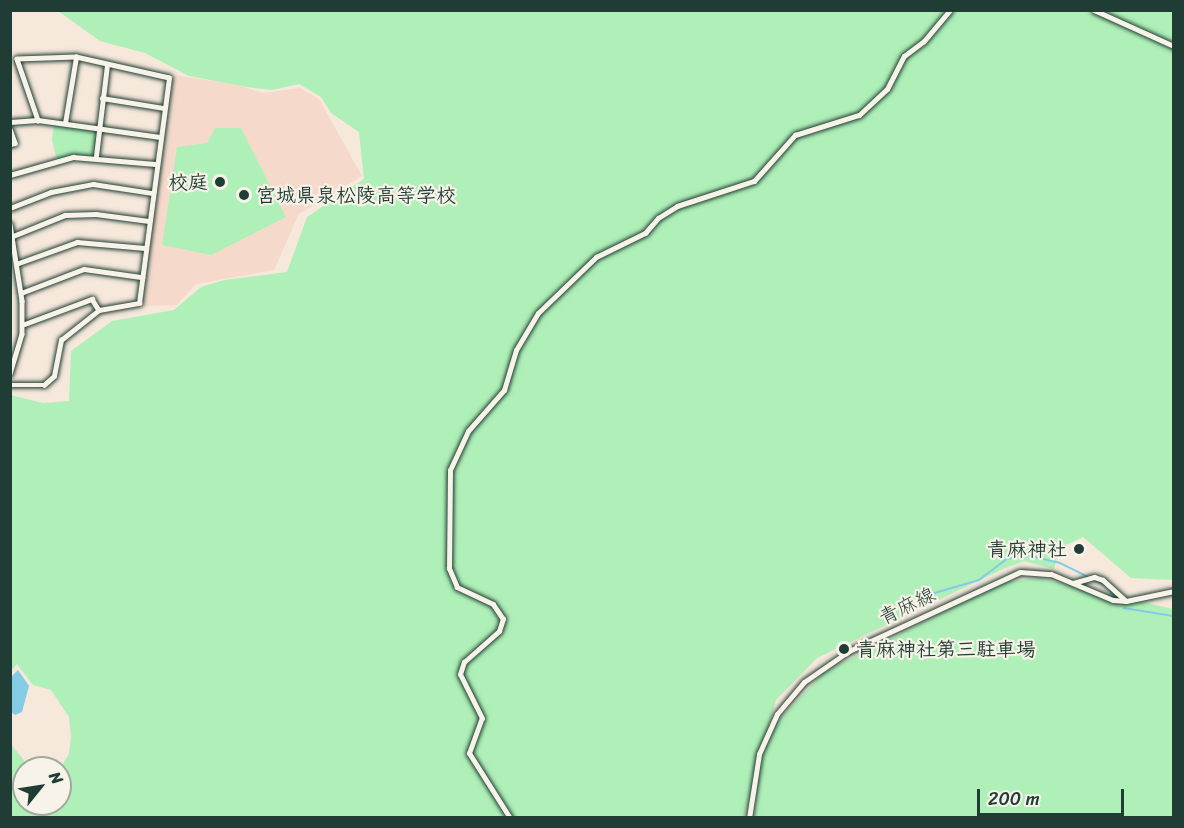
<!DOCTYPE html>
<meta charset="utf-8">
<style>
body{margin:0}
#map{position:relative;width:1184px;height:828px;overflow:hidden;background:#f6e8db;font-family:Sriracha,"Klee One",sans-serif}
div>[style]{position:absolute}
.built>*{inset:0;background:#f5dacc}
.green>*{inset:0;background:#aff0b8}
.water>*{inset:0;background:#84cbe5}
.stream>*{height:1.5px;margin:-0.75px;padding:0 0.75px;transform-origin:0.75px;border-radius:0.75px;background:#84cbe5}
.roads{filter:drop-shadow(0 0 2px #1f3d34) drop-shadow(0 0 2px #1f3d34)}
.minor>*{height:4.5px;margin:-2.25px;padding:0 2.25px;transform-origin:2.25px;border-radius:2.25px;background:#f7f3e8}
.tertiary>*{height:5px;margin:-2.5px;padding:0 2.5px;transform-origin:2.5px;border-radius:2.5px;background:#f7f3e8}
.dots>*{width:16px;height:16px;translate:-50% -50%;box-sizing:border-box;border:3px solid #f7f3e8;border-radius:50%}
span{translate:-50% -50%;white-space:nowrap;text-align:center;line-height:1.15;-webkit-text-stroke:4.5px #f7f3e8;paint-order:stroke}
.poi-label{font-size:20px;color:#1f3d34;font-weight:700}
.right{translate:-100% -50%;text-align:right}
.left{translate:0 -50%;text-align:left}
.street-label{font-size:20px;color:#1f3d34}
.frame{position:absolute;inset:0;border:12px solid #1f3d34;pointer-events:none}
.north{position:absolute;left:12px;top:756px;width:60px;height:60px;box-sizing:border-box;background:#f7f3e8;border:2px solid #a1aaa0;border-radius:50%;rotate:60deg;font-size:16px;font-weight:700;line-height:24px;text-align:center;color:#1f3d34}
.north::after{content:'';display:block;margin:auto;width:21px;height:27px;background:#1f3d34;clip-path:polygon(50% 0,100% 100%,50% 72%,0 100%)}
.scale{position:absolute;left:977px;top:789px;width:147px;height:27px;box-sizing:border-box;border:3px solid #1f3d34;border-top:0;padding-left:8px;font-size:18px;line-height:21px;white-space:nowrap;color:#1f3d34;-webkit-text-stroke:4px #f7f3e8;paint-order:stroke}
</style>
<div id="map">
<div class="built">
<i style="clip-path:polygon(174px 75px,235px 84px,263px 93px,300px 88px,319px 99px,362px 176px,299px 214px,274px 270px,196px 284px,177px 305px,142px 306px)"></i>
</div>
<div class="green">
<i style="clip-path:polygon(58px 11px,1173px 11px,1173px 580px,1131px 578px,1083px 537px,1060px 548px,1054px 569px,1024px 561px,1005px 568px,817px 658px,776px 700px,744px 817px,11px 817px,10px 743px,30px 768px,24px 768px,24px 804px,60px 804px,60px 768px,69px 754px,71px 737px,69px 717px,51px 690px,33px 685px,17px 664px,11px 671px,11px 395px,43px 403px,69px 401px,71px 351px,112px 321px,174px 310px,201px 287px,224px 280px,287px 272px,307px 217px,364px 179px,359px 132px,331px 113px,321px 97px,299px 84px,272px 90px,253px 88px,189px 76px,145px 53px,100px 41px)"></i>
<i style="clip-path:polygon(54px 122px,97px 128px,96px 156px,57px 161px,52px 140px)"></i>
<i style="clip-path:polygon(215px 128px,241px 128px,286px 217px,211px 255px,162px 245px,177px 147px,207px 143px)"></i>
<i style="clip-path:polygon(1040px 578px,1173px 609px,1173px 817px,754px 818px,761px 757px,775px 724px,824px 672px,1003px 582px)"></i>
</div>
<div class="water">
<i style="clip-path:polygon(18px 670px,29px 686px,22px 712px,15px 715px,11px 712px,11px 677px)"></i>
</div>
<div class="stream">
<i style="left:1092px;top:579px;width:17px;rotate:25deg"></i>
<i style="left:1110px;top:589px;width:8px;rotate:67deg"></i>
<i style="left:921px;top:597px;width:60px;rotate:-16.3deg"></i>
<i style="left:979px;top:580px;width:35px;rotate:-37deg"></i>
<i style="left:1007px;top:559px;width:19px;rotate:-12deg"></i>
<i style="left:1026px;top:555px;width:35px;rotate:13deg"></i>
<i style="left:1060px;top:563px;width:30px;rotate:26deg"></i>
<i style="left:1124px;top:608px;width:51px;rotate:9.1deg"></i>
</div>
<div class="roads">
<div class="minor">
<i style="left:1094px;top:10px;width:88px;rotate:24.2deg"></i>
<i style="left:102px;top:98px;width:63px;rotate:9.2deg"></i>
<i style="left:10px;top:122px;width:28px;rotate:-4deg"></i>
<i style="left:38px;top:120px;width:123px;rotate:7.9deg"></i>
<i style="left:65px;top:123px;width:67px;rotate:-80.5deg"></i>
<i style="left:10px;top:129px;width:15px;rotate:70deg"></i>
<i style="left:15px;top:143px;width:5px;rotate:158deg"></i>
<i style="left:96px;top:156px;width:92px;rotate:-83.1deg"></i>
<i style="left:10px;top:175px;width:66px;rotate:-15.9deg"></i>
<i style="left:73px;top:157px;width:82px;rotate:4.9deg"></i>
<i style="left:10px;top:208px;width:44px;rotate:-21.3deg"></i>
<i style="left:51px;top:192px;width:43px;rotate:-10.8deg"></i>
<i style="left:93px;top:184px;width:60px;rotate:8.7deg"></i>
<i style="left:10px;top:224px;width:78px;rotate:81.1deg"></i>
<i style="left:22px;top:301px;width:33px;rotate:90deg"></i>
<i style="left:22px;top:334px;width:42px;rotate:106.7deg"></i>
<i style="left:13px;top:236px;width:56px;rotate:-22deg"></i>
<i style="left:65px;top:215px;width:31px;rotate:-2deg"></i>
<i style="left:96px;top:214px;width:53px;rotate:7.5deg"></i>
<i style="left:16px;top:264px;width:65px;rotate:-19.8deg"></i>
<i style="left:77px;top:242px;width:68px;rotate:5deg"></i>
<i style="left:21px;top:293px;width:67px;rotate:-20.9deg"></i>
<i style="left:84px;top:269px;width:59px;rotate:7.9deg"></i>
<i style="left:22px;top:325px;width:75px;rotate:-20.4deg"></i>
<i style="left:92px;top:299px;width:13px;rotate:58deg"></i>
<i style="left:10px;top:385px;width:34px"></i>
<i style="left:44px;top:385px;width:13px;rotate:-42deg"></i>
<i style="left:54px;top:376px;width:37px;rotate:-79deg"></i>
<i style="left:61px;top:340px;width:48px;rotate:-38.3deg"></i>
<i style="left:99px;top:310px;width:41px;rotate:-9.9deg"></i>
<i style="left:139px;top:303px;width:227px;rotate:-82.4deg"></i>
<i style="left:169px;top:78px;width:95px;rotate:-167.3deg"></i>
<i style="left:76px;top:57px;width:59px;rotate:178.1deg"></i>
<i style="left:17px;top:59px;width:65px;rotate:71deg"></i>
<i style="left:1073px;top:583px;width:22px;rotate:-16deg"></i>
<i style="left:1094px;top:577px;width:9px;rotate:18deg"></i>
<i style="left:1103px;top:580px;width:31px;rotate:42deg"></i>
</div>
<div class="tertiary">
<i style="left:510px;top:818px;width:77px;rotate:-122.2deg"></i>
<i style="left:469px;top:753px;width:37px;rotate:-70deg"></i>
<i style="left:482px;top:718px;width:49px;rotate:-116.6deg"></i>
<i style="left:460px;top:674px;width:13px;rotate:-72deg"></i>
<i style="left:464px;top:662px;width:47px;rotate:-41.5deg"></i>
<i style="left:499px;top:631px;width:13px;rotate:-72deg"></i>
<i style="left:503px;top:619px;width:18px;rotate:-124deg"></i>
<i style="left:493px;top:604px;width:40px;rotate:-155deg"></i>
<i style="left:457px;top:587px;width:21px;rotate:-113deg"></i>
<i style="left:449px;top:568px;width:98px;rotate:-89.4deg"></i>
<i style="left:450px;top:470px;width:43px;rotate:-65.2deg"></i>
<i style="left:468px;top:431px;width:55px;rotate:-48.7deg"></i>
<i style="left:504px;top:390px;width:42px;rotate:-73.3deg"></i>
<i style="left:516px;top:350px;width:43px;rotate:-59.3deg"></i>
<i style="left:538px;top:313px;width:81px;rotate:-44deg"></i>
<i style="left:596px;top:257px;width:55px;rotate:-26.1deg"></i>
<i style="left:645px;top:233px;width:20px;rotate:-49deg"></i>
<i style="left:658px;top:218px;width:22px;rotate:-32deg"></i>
<i style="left:677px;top:206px;width:81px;rotate:-18deg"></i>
<i style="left:754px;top:181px;width:62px;rotate:-48.3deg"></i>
<i style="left:795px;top:135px;width:67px;rotate:-17.4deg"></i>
<i style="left:859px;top:115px;width:38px;rotate:-43deg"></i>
<i style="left:887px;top:89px;width:37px;rotate:-63deg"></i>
<i style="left:904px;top:56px;width:25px;rotate:-37deg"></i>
<i style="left:924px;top:41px;width:40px;rotate:-50deg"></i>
<i style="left:749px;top:818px;width:65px;rotate:-81.1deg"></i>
<i style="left:759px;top:754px;width:44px;rotate:-65.8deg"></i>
<i style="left:777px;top:714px;width:42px;rotate:-49.8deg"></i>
<i style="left:804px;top:682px;width:55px;rotate:-34.6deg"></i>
<i style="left:849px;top:651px;width:188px;rotate:-24.8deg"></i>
<i style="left:1020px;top:572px;width:31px;rotate:4deg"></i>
<i style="left:1051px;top:574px;width:67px;rotate:22.8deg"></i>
<i style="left:1113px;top:600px;width:13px;rotate:4deg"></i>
<i style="left:1126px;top:601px;width:49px;rotate:-11.8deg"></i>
</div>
</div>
<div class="dots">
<i style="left:220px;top:182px;background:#1f3d34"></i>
<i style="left:244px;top:195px;background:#1f3d34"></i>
<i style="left:1079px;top:549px;background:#1f3d34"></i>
<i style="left:844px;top:649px;background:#1f3d34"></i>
</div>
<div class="poi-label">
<span class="right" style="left:208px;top:182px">校庭</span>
<span class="left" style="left:256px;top:195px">宮城県泉松陵高等学校</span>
<span class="right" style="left:1067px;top:549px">青麻神社</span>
<span class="left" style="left:856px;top:649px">青麻神社第三駐車場</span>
</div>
<div class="street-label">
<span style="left:907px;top:606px;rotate:-26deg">青麻線</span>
</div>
<div class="frame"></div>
<div class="north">N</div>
<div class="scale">200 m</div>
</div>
